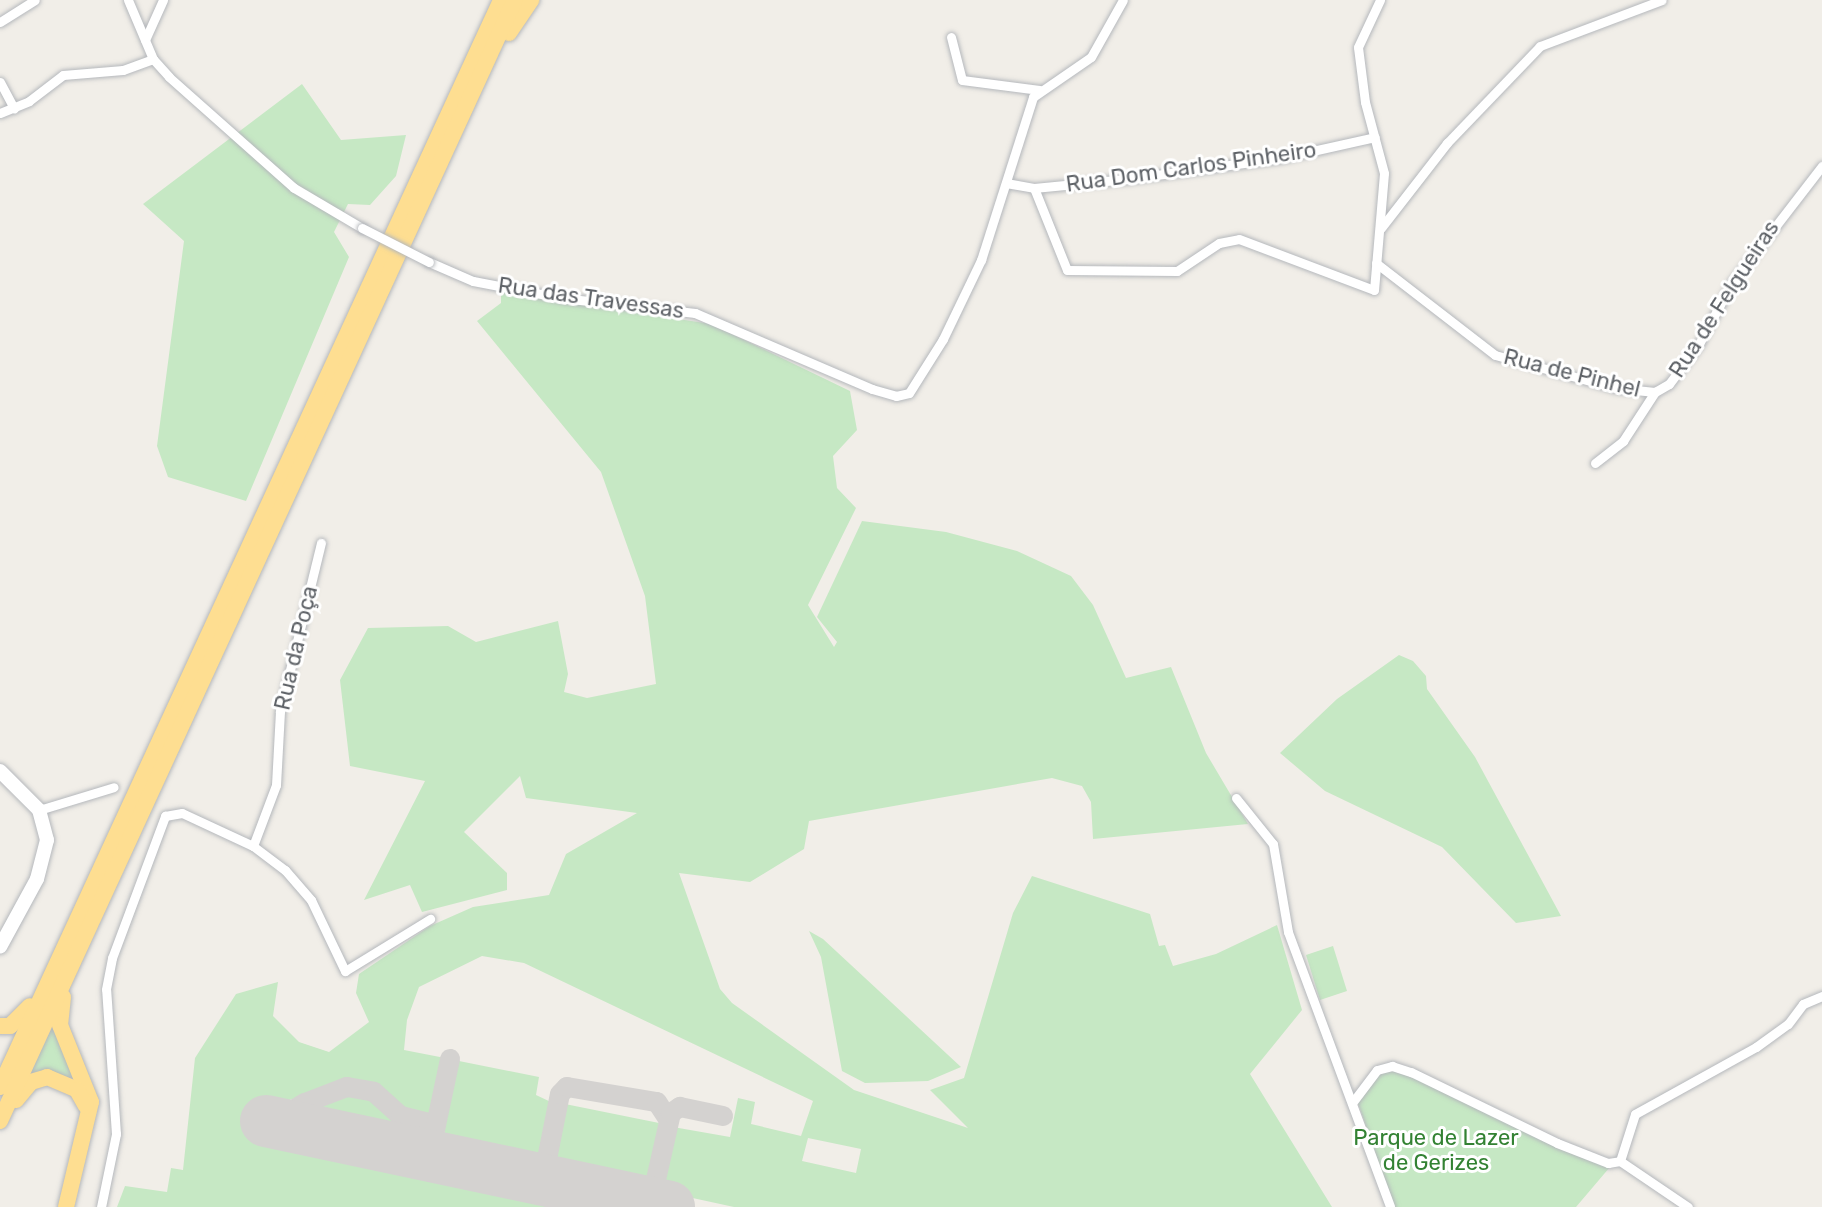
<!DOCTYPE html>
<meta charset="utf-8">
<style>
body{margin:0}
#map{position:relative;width:1822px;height:1207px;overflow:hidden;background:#f1eee8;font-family:Rubik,sans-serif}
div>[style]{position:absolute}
.green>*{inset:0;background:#c6e8c4}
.taxiway>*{height:20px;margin:-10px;padding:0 10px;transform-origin:10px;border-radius:10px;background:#d4d2d0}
.runway>*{height:52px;margin:-26px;padding:0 26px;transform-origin:26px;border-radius:26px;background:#d4d2d0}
.roads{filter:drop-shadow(0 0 2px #b5b8bc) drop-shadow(0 0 2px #b5b8bc)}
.street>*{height:9px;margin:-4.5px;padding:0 4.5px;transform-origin:4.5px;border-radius:4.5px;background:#fff}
.secondary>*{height:14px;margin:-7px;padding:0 7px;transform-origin:7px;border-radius:7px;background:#fff}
.highway>*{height:16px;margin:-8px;padding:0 8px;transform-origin:8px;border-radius:8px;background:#fede91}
.bridges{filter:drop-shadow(0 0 2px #b5b8bc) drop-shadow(0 0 2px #b5b8bc)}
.street-bridge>*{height:9px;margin:-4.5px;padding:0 4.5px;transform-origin:4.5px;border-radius:4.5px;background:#fff}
span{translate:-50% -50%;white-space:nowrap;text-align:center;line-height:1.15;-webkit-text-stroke:6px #fff;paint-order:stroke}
.street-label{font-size:22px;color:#5f6368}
.park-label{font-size:22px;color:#338233}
</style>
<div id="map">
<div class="green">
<i style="clip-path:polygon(302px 84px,341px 140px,406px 135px,396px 176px,370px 205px,348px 204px,334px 232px,349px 257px,246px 501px,168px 477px,157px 446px,184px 241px,143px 204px)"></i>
<i style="clip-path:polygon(evenodd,501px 292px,711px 324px,850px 391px,857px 430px,833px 456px,837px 488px,856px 508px,808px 605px,834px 647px,837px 642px,817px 617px,862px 521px,946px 532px,1017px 551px,1071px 576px,1093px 605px,1126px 678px,1171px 667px,1206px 753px,1248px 824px,1093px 839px,1091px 802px,1082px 786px,1052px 778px,809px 821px,804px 849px,750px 882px,679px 873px,720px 989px,732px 1003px,854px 1090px,968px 1128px,930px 1090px,964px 1078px,1013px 913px,1032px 876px,1150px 914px,1159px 946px,1165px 945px,1173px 966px,1216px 954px,1277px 925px,1302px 1010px,1250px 1074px,1332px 1207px,734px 1207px,665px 1192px,661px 1185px,673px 1127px,730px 1137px,738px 1098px,755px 1102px,751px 1124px,801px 1136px,813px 1101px,524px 963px,482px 956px,419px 987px,407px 1020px,404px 1050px,445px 1058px,432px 1116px,404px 1112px,376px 1087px,347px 1082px,267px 1107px,262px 1134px,609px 1207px,117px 1207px,125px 1186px,167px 1192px,171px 1168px,183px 1170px,195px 1058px,236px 994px,278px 982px,273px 1016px,299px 1042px,329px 1052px,369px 1022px,356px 993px,359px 974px,430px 926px,473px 907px,549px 895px,566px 854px,637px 813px,526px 798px,520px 776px,464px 832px,507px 873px,507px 890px,422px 912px,410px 885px,364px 900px,425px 781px,350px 766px,340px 680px,368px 628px,448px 626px,476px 642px,558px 621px,568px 674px,564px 692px,587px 698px,656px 684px,645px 596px,601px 472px,477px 321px,501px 303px,501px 292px,808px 1138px,861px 1149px,856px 1173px,802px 1161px,808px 1138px)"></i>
<i style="clip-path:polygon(1399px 655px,1413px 661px,1426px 676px,1427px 689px,1475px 757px,1561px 916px,1516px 923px,1442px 847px,1325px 791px,1280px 753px,1337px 699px)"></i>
<i style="clip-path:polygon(809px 931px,823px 939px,961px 1067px,928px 1081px,865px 1083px,842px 1071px,821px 957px)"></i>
<i style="clip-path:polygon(1333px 946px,1347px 991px,1320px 1000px,1306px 955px)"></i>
<i style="clip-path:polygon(57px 1016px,83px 1083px,55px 1073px,26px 1082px)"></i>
<i style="clip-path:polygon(454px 1060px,539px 1077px,536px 1095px,553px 1103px,539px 1163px,443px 1142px)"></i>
<i style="clip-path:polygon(1389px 1070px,1426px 1081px,1557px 1148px,1610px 1167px,1576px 1207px,1394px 1207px,1358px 1103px,1373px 1076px)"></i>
<i style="clip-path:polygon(348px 1092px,372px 1096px,398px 1120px,426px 1127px,428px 1137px,313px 1113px,317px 1103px)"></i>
<i style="clip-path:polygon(565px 1104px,659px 1123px,648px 1187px,553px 1166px)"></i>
</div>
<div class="taxiway">
<i style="left:274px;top:1122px;width:36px;rotate:-32deg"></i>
<i style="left:305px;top:1103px;width:45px;rotate:-20.9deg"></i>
<i style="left:347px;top:1087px;width:27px;rotate:10deg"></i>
<i style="left:374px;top:1092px;width:36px;rotate:42deg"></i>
<i style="left:401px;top:1116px;width:36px;rotate:14deg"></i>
<i style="left:442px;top:1158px;width:17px;rotate:-126deg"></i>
<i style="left:432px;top:1144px;width:87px;rotate:-78deg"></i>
<i style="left:553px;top:1182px;width:15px;rotate:-122deg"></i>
<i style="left:545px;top:1169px;width:76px;rotate:-78.7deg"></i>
<i style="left:560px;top:1094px;width:10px;rotate:-45deg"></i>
<i style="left:567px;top:1087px;width:91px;rotate:9.5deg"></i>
<i style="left:657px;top:1102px;width:20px;rotate:57deg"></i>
<i style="left:662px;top:1205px;width:15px;rotate:-127deg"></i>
<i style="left:653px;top:1193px;width:82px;rotate:-77.3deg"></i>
<i style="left:671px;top:1113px;width:11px;rotate:-34deg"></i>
<i style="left:680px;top:1107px;width:44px;rotate:11.8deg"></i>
</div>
<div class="runway">
<i style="left:266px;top:1121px;width:412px;rotate:12deg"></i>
</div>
<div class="roads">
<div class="street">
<i style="left:128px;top:0;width:64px;rotate:67deg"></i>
<i style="left:153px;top:59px;width:24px;rotate:48deg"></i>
<i style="left:169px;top:77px;width:167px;rotate:41.6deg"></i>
<i style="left:294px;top:188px;width:79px;rotate:30.5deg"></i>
<i style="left:0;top:22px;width:41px;rotate:-32.2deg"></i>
<i style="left:951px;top:37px;width:44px;rotate:75.7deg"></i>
<i style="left:962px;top:80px;width:78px;rotate:7.4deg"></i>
<i style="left:145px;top:40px;width:44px;rotate:-65.8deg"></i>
<i style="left:0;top:82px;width:30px;rotate:62deg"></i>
<i style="left:0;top:113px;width:31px;rotate:-22deg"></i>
<i style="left:29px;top:101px;width:43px;rotate:-37.4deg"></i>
<i style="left:63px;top:75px;width:60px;rotate:-4.8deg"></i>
<i style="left:123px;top:70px;width:32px;rotate:-20deg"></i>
<i style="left:1006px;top:183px;width:28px;rotate:10deg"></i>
<i style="left:1034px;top:188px;width:93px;rotate:-5.5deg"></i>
<i style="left:1127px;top:179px;width:155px;rotate:-7.8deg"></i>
<i style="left:1281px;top:158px;width:96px;rotate:-12.6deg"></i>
<i style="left:1034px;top:188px;width:88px;rotate:68.1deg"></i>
<i style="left:1067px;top:270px;width:110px;rotate:0.5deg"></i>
<i style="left:1177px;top:271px;width:50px;rotate:-33.7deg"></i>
<i style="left:1219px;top:243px;width:20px;rotate:-11deg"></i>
<i style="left:1239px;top:239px;width:144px;rotate:20.7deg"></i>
<i style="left:1374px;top:290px;width:117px;rotate:-85.1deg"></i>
<i style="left:1384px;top:173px;width:73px;rotate:-105deg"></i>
<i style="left:1365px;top:102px;width:55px;rotate:-97.3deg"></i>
<i style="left:1358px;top:47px;width:52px;rotate:-64.9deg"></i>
<i style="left:1381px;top:228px;width:108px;rotate:-52.2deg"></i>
<i style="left:1447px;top:143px;width:134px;rotate:-46.2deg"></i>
<i style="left:1540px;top:46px;width:130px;rotate:-20.7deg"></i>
<i style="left:429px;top:262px;width:48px;rotate:23.4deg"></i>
<i style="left:473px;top:281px;width:91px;rotate:10.8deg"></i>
<i style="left:562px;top:298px;width:134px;rotate:6.4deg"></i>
<i style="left:695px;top:313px;width:193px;rotate:23.2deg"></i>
<i style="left:872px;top:389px;width:25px;rotate:16deg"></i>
<i style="left:896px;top:396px;width:13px;rotate:-13deg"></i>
<i style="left:909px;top:393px;width:64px;rotate:-57.8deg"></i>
<i style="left:943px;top:339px;width:88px;rotate:-64.3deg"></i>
<i style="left:981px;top:260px;width:171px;rotate:-72.3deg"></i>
<i style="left:1033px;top:97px;width:70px;rotate:-34.6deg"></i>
<i style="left:1091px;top:57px;width:65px;rotate:-60.7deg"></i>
<i style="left:1376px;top:263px;width:150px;rotate:37.7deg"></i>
<i style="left:1495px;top:355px;width:125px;rotate:15.3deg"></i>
<i style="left:1616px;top:388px;width:39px;rotate:6deg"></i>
<i style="left:1595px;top:463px;width:36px;rotate:-38deg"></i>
<i style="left:1623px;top:441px;width:59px;rotate:-56.9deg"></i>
<i style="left:1655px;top:392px;width:16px;rotate:-30deg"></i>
<i style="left:1669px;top:384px;width:50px;rotate:-53.1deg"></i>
<i style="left:1699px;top:344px;width:68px;rotate:-61.9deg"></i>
<i style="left:1731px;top:284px;width:149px;rotate:-52.4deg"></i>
<i style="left:1236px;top:798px;width:59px;rotate:51.2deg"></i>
<i style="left:1273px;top:844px;width:89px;rotate:80.3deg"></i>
<i style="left:1288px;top:932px;width:293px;rotate:69.6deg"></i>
<i style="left:39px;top:810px;width:78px;rotate:-17deg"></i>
<i style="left:253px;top:846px;width:65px;rotate:-69.3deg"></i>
<i style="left:276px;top:785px;width:74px;rotate:-86.9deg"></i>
<i style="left:280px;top:711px;width:173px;rotate:-76.3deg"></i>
<i style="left:1352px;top:1103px;width:41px;rotate:-52.9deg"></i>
<i style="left:1377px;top:1070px;width:16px;rotate:-15deg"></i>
<i style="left:1392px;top:1066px;width:20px;rotate:18deg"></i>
<i style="left:1411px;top:1072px;width:162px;rotate:25.9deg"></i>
<i style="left:1557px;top:1143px;width:55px;rotate:21.4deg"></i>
<i style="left:1608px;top:1163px;width:12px;rotate:-9deg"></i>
<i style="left:1620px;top:1161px;width:82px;rotate:34.1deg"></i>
<i style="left:1620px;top:1161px;width:49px;rotate:-72.3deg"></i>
<i style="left:1635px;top:1114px;width:138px;rotate:-29deg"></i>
<i style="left:1756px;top:1047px;width:39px;rotate:-36deg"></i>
<i style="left:1788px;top:1024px;width:25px;rotate:-53deg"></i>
<i style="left:1803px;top:1004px;width:21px;rotate:-23deg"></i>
<i style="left:101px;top:1207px;width:75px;rotate:-78.4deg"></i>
<i style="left:116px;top:1134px;width:145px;rotate:-93.9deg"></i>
<i style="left:106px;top:989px;width:32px;rotate:-79deg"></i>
<i style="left:112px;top:958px;width:152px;rotate:-69.5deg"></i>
<i style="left:165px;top:816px;width:17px;rotate:-10deg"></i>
<i style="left:182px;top:813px;width:78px;rotate:24.9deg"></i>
<i style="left:253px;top:846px;width:40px;rotate:37deg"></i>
<i style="left:285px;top:870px;width:40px;rotate:49deg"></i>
<i style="left:311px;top:900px;width:79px;rotate:64.4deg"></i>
<i style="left:345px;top:971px;width:100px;rotate:-31.5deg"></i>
</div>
<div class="secondary">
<i style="left:0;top:771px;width:55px;rotate:45deg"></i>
<i style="left:39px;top:810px;width:31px;rotate:75deg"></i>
<i style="left:47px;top:840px;width:40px;rotate:104.4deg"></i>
<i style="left:37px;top:879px;width:77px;rotate:118.6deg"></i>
</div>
<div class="highway">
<i style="left:509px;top:33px;width:40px;rotate:-56deg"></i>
<i style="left:63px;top:997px;width:28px;rotate:96deg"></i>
<i style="left:60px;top:1025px;width:83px;rotate:68.1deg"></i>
<i style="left:91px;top:1102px;width:108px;rotate:103.4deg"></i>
<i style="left:0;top:1026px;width:10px"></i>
<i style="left:10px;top:1026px;width:28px;rotate:-45deg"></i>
<i style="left:0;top:1087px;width:1197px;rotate:-65.25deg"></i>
<i style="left:16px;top:1100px;width:23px;rotate:-50deg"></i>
<i style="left:31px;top:1082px;width:17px;rotate:-17deg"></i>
<i style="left:47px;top:1077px;width:33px;rotate:23deg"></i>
<i style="left:77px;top:1090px;width:18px;rotate:61deg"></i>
<i style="left:0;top:1121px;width:1234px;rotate:-65.33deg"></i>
</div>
</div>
<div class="bridges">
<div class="street-bridge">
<i style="left:362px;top:228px;width:75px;rotate:26.9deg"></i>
</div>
</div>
<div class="street-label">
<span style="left:1191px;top:167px;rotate:-8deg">Rua Dom Carlos Pinheiro</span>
<span style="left:591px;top:298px;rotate:8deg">Rua das Travessas</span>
<span style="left:1724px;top:299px;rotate:-57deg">Rua de Felgueiras</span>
<span style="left:1572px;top:373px;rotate:14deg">Rua de Pinhel</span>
<span style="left:296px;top:648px;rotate:-77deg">Rua da Poça</span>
</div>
<div class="park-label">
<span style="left:1436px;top:1150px">Parque de Lazer<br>de Gerizes</span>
</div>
</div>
